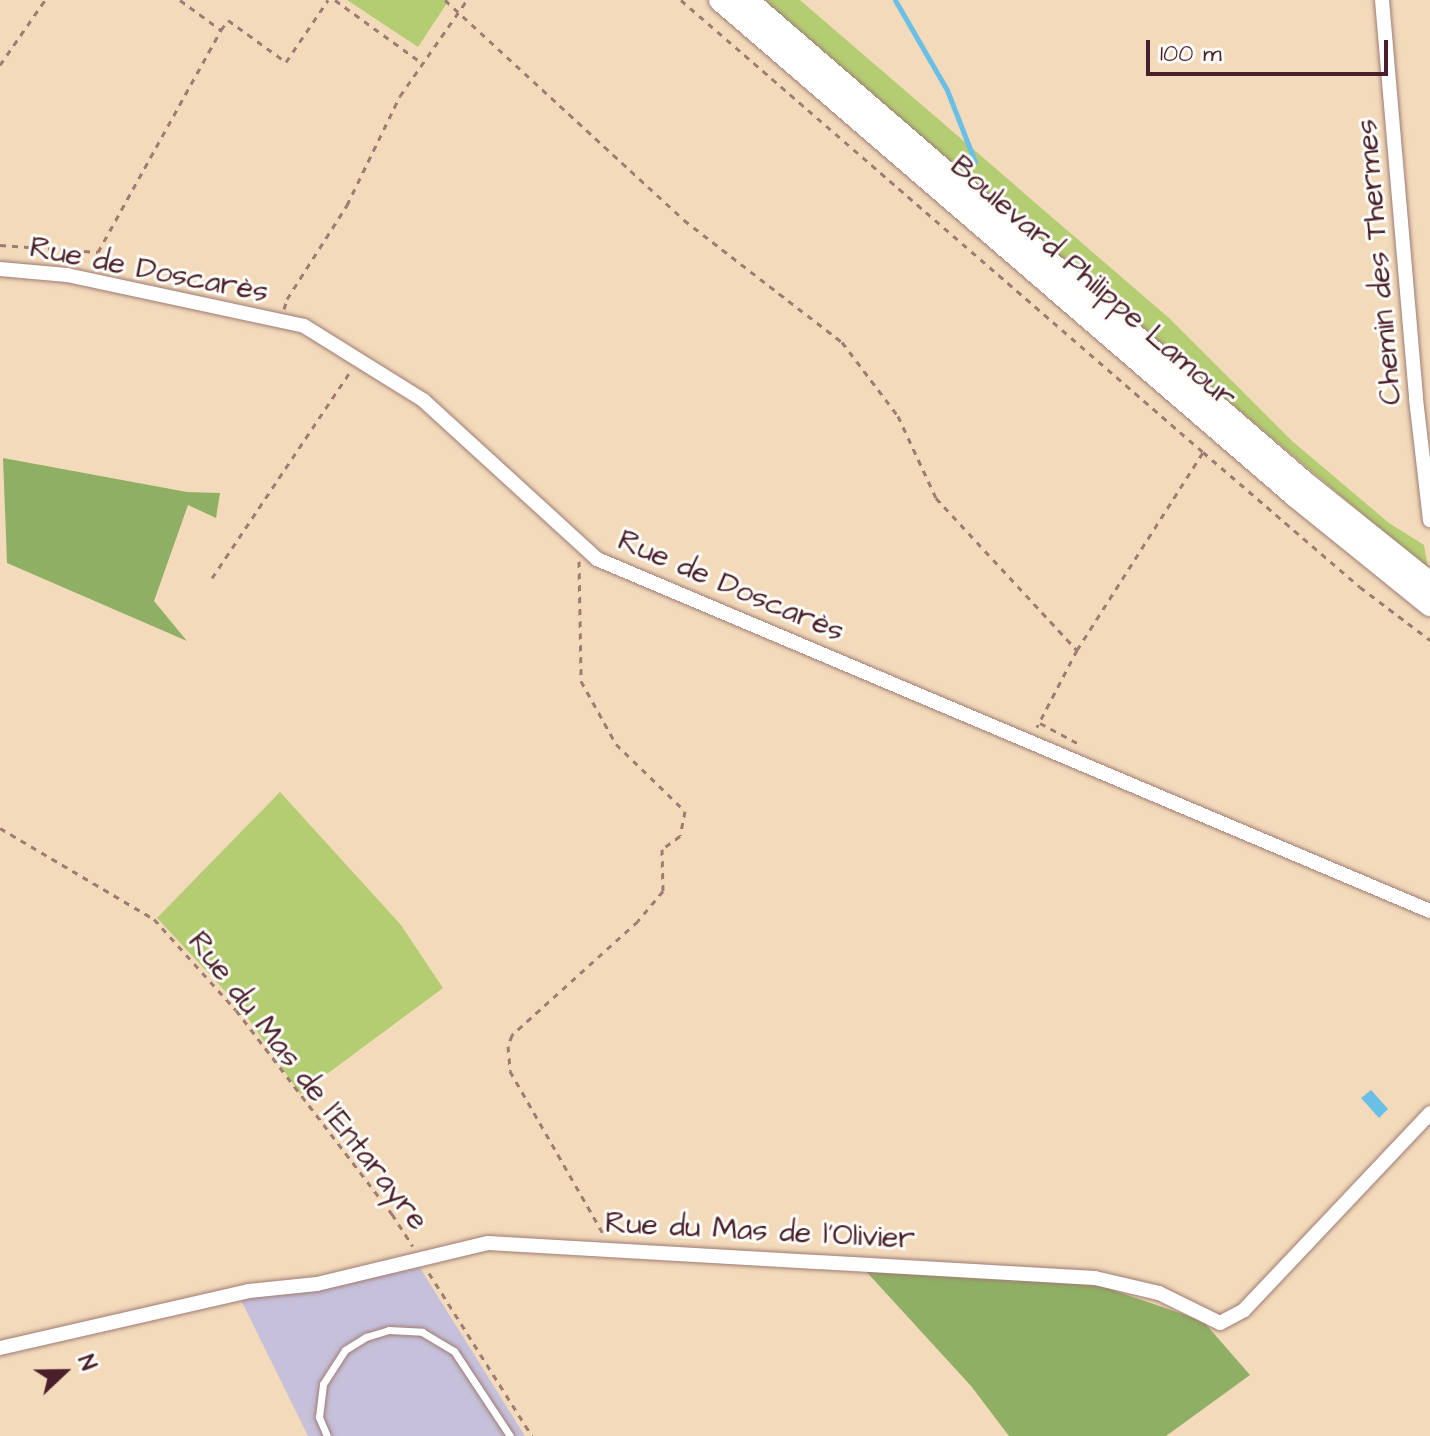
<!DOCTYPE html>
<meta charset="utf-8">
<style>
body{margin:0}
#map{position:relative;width:1430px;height:1436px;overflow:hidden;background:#f3dabb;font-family:"Architects Daughter",sans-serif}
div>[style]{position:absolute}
.industrial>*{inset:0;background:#c6c0da}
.green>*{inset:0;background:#b4cd72}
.forest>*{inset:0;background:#8fb064}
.water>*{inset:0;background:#69bfe5}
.stream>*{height:5px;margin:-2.5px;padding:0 2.5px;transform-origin:2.5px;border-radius:2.5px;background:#69bfe5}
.path>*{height:3px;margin-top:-1.5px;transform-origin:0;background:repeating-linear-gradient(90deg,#9e7c73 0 6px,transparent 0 12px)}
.roads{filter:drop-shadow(0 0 2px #9e7c73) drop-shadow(0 0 2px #9e7c73)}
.lane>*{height:7px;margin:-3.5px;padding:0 3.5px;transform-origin:3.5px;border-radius:3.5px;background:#fff}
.street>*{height:14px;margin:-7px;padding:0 7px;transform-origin:7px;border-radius:7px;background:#fff}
.primary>*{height:22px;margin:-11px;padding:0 11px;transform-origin:11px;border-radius:11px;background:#fff}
span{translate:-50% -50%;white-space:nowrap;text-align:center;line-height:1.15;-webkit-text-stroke:6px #fdfcf7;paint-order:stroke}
.street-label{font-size:30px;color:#4a1f2b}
.north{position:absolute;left:24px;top:1332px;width:80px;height:80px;-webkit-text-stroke:6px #fdfcf7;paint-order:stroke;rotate:68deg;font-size:22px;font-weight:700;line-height:32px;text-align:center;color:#4a1f2b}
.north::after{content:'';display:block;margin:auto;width:28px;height:36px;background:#4a1f2b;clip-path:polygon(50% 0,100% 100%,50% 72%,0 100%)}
.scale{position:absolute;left:1146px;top:40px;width:242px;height:36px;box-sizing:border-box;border:4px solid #4a1f2b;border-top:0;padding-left:10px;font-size:24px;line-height:28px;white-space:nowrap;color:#4a1f2b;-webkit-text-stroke:6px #fdfcf7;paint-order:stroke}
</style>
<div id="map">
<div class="industrial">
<i style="clip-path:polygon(420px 1268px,525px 1436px,308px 1436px,241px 1300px)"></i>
</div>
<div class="green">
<i style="clip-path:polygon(347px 0,449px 0,418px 47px)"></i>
<i style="clip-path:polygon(763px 0,800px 0,1169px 318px,1292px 441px,1389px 523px,1424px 545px,1428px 569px,1158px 342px)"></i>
<i style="clip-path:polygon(280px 792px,401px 925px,443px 988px,300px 1094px,241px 1008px,157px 918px)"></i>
</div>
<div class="forest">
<i style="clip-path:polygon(3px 458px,187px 492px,220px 493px,216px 518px,188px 505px,154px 601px,187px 641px,7px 563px)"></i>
<i style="clip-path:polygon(863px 1268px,1101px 1286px,1203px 1321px,1250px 1375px,1166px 1436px,1009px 1436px,971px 1386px)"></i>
</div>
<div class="water">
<i style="clip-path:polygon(1371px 1090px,1388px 1109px,1379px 1118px,1361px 1098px)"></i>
</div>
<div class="stream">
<i style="left:895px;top:0;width:104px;rotate:60deg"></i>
<i style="left:947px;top:90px;width:77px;rotate:68.7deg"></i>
</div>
<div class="path">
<i style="left:180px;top:0;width:51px;rotate:36.2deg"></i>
<i style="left:221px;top:30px;width:12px;rotate:-55deg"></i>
<i style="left:228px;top:20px;width:72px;rotate:35.9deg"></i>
<i style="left:286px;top:62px;width:75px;rotate:-55.9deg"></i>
<i style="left:335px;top:0;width:107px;rotate:35.9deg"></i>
<i style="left:445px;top:0;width:325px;rotate:42.6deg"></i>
<i style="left:684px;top:220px;width:200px;rotate:37.7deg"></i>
<i style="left:842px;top:342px;width:93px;rotate:52.9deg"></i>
<i style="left:898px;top:416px;width:90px;rotate:65.1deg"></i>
<i style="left:936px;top:498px;width:207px;rotate:47.2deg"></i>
<i style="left:1077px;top:650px;width:87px;rotate:117.5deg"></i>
<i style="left:681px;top:0;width:690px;rotate:40.89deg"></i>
<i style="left:1203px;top:452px;width:207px;rotate:40.7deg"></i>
<i style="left:1360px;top:587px;width:88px;rotate:37.1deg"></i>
<i style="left:0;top:65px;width:79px;rotate:-55.3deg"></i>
<i style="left:0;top:245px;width:98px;rotate:4.1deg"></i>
<i style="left:98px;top:252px;width:254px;rotate:-61deg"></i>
<i style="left:284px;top:309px;width:10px;rotate:-73deg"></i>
<i style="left:287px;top:299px;width:112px;rotate:-57.4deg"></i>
<i style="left:347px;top:205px;width:121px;rotate:-64.1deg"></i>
<i style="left:400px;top:96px;width:117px;rotate:-55.1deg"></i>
<i style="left:579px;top:561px;width:120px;rotate:89deg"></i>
<i style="left:581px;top:681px;width:72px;rotate:60.9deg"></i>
<i style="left:616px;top:744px;width:96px;rotate:44.2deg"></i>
<i style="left:685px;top:811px;width:25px;rotate:101deg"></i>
<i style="left:680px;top:836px;width:22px;rotate:144deg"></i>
<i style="left:662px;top:849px;width:42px;rotate:88.6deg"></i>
<i style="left:663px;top:891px;width:39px;rotate:130deg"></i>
<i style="left:638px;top:921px;width:170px;rotate:137.9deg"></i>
<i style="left:512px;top:1035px;width:12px;rotate:110deg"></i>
<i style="left:508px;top:1046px;width:25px;rotate:85deg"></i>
<i style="left:510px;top:1071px;width:189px;rotate:60.2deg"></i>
<i style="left:212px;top:578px;width:247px;rotate:-56.2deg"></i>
<i style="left:1077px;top:650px;width:235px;rotate:-57.5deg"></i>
<i style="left:1040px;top:723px;width:47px;rotate:28.2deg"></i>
<i style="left:0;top:828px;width:179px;rotate:30.6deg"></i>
<i style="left:154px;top:919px;width:122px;rotate:48deg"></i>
<i style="left:236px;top:1010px;width:257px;rotate:52.6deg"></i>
<i style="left:392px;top:1214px;width:38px;rotate:57deg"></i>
<i style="left:429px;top:1273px;width:193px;rotate:57.7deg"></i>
</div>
<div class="roads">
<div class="lane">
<i style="left:327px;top:1436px;width:21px;rotate:-113deg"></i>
<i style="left:319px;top:1417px;width:33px;rotate:-83deg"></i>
<i style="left:323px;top:1384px;width:40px;rotate:-57.1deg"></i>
<i style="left:345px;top:1350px;width:25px;rotate:-32deg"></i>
<i style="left:366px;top:1337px;width:24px;rotate:-17deg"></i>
<i style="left:389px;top:1330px;width:33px;rotate:3deg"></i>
<i style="left:422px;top:1332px;width:37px;rotate:31deg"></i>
<i style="left:454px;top:1351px;width:102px;rotate:56.6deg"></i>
</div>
<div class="street">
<i style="left:1382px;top:0;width:400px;rotate:85.1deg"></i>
<i style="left:1416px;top:399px;width:122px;rotate:83.4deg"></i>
<i style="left:0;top:269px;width:67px;rotate:5.1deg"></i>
<i style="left:67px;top:275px;width:242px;rotate:12.1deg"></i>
<i style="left:304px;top:326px;width:140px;rotate:31.9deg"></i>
<i style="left:423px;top:400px;width:236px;rotate:42.4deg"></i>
<i style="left:597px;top:559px;width:904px;rotate:22.91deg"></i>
<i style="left:0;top:1348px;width:255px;rotate:-12.9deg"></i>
<i style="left:249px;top:1291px;width:68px;rotate:-5.9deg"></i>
<i style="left:317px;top:1284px;width:176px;rotate:-13.5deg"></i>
<i style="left:488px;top:1243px;width:608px;rotate:3.3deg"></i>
<i style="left:1095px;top:1278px;width:66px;rotate:13.2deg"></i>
<i style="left:1159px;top:1293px;width:68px;rotate:26.2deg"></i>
<i style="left:1220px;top:1323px;width:27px;rotate:-28deg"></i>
<i style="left:1244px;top:1310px;width:271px;rotate:-46.6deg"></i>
</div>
<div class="primary">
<i style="left:720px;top:0;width:758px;rotate:40.77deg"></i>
<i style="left:1294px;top:495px;width:175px;rotate:39deg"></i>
<i style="left:747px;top:0;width:737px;rotate:40.87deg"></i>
<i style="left:1304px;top:482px;width:161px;rotate:38.7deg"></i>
</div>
</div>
<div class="street-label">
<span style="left:1379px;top:262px;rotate:-95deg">Chemin des Thermes</span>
<span style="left:149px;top:270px;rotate:11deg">Rue de Doscarès</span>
<span style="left:1093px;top:282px;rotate:41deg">Boulevard Philippe Lamour</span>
<span style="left:731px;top:586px;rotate:23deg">Rue de Doscarès</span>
<span style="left:308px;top:1081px;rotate:52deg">Rue du Mas de l'Entarayre</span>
<span style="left:760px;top:1231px;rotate:3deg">Rue du Mas de l'Olivier</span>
</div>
<div class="north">N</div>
<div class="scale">100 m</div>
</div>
